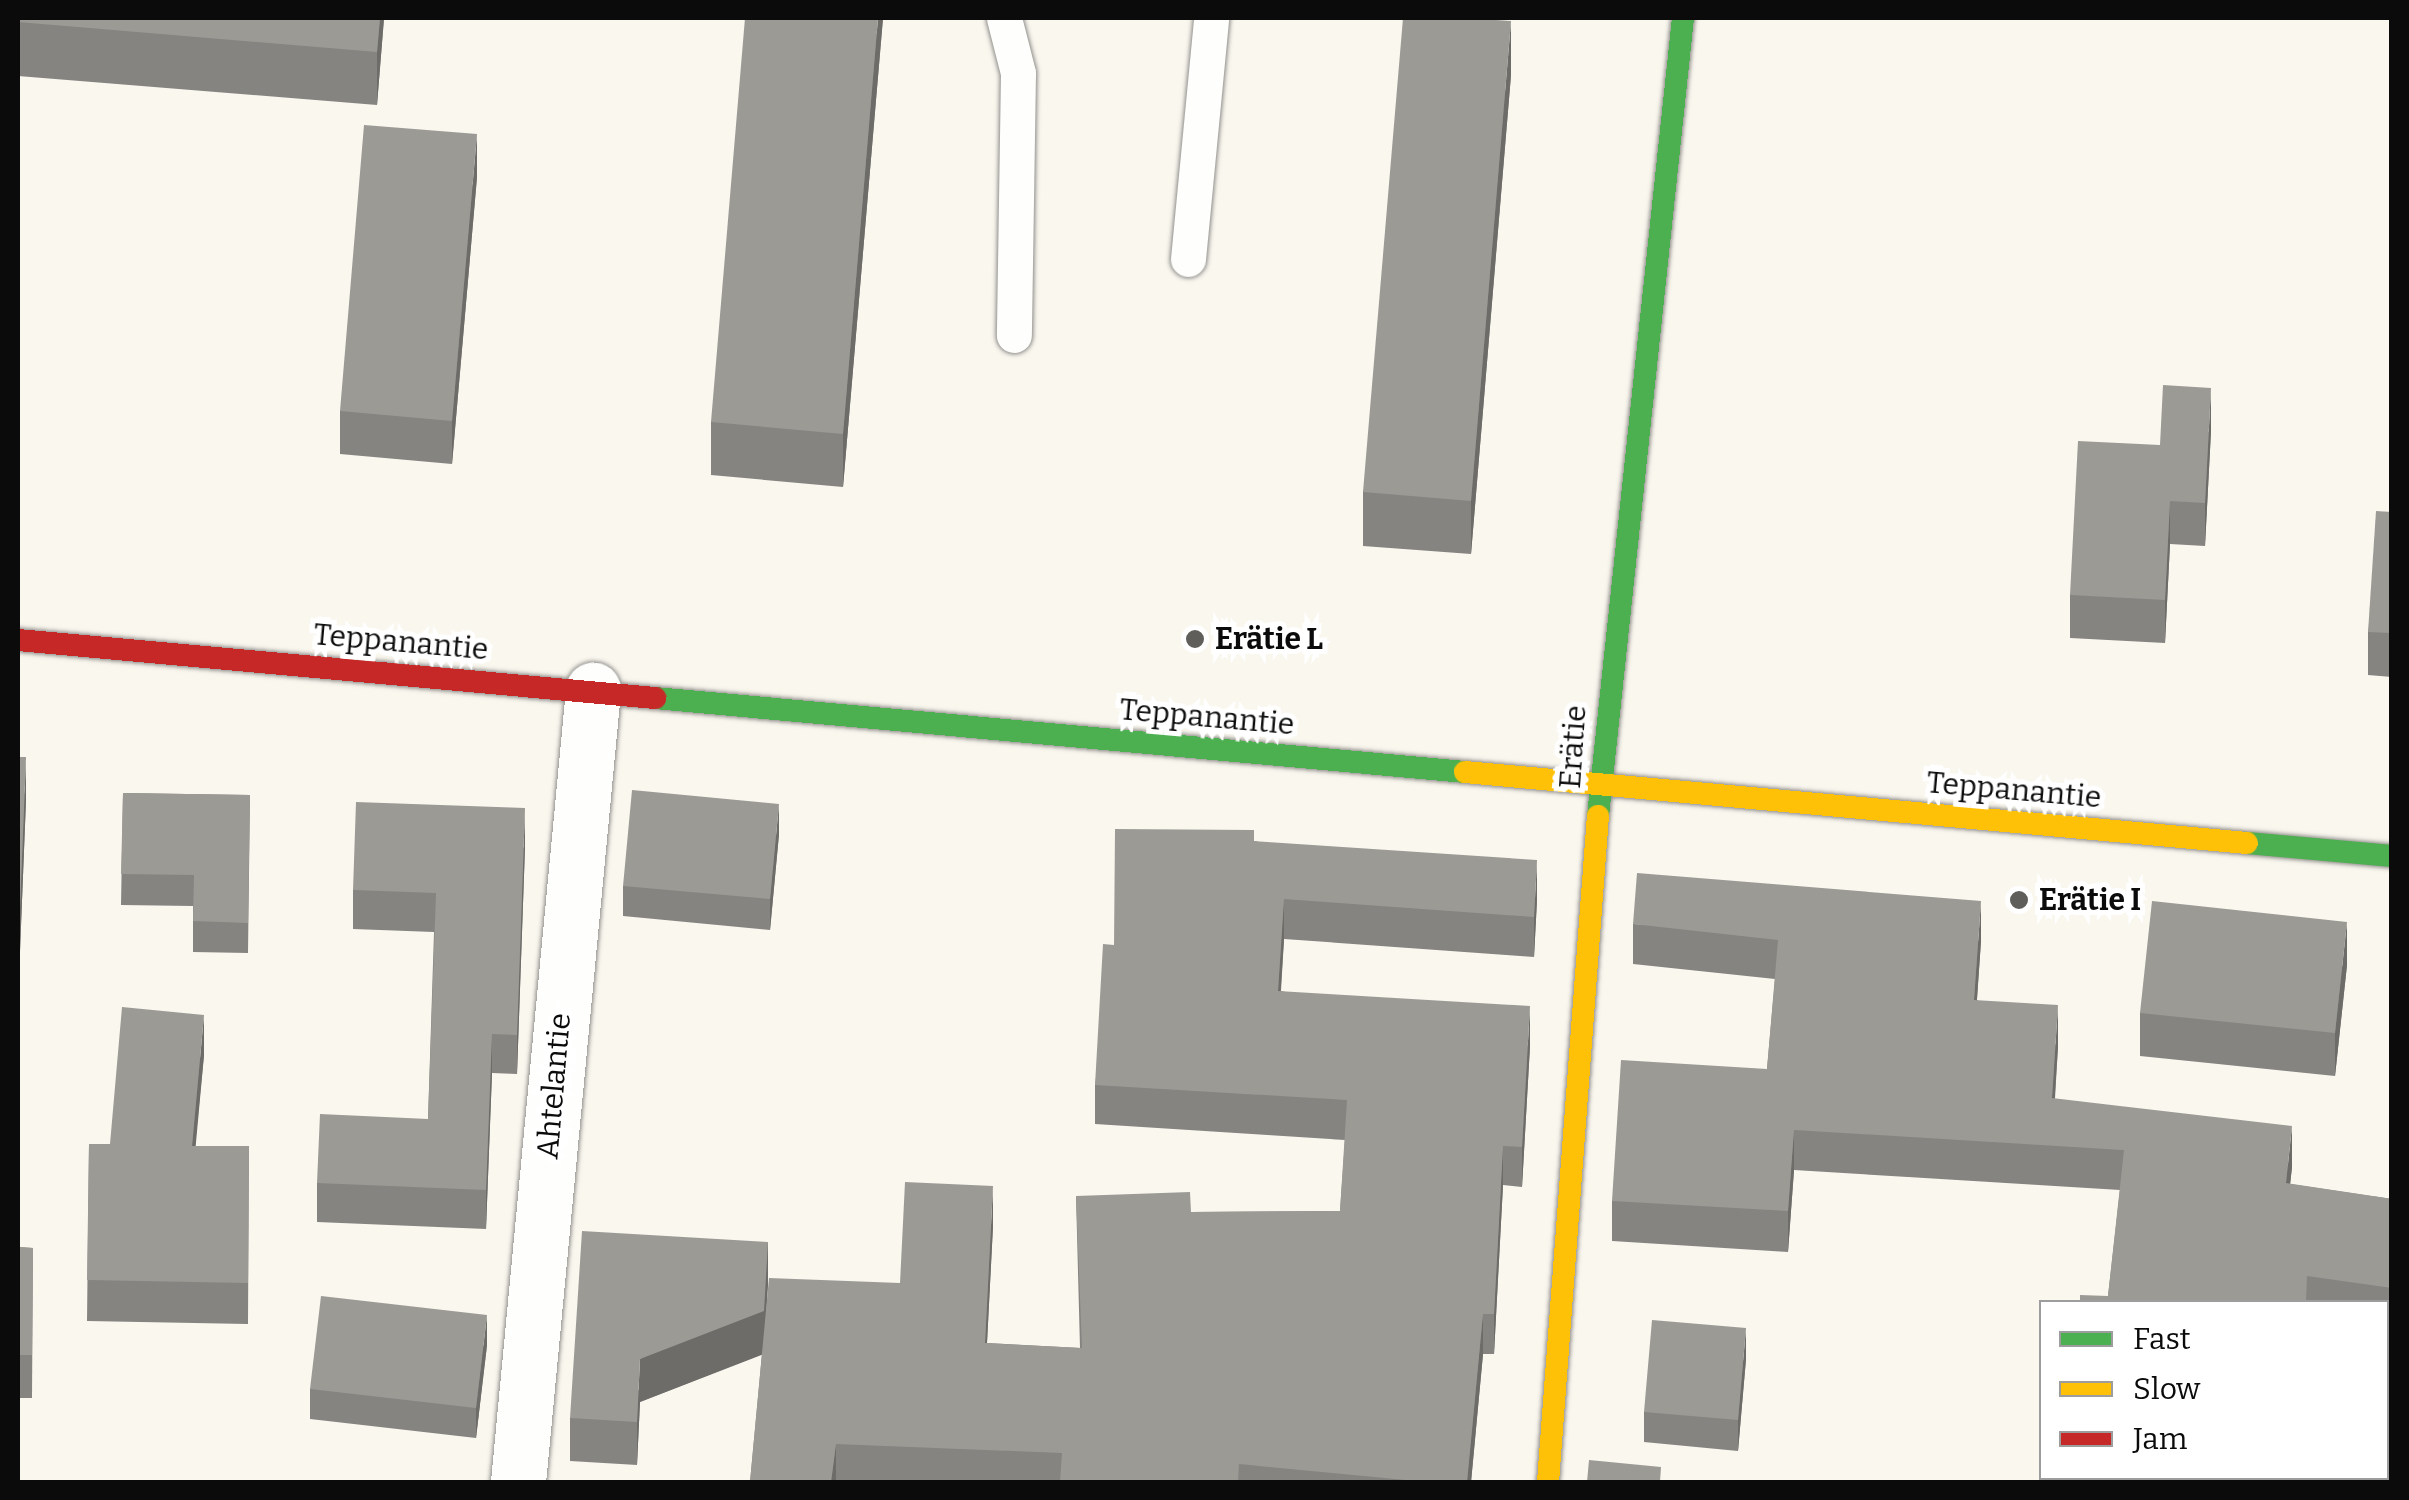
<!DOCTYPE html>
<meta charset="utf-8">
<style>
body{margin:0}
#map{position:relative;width:2409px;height:1500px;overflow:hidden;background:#faf7ef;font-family:Bitter,serif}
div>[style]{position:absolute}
.roads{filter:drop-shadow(0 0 2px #93918e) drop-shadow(0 0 2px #93918e)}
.lane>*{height:35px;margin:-17.5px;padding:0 17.5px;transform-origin:17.5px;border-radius:17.5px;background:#fefefd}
.street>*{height:55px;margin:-27.5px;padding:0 27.5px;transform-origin:27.5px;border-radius:27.5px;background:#fefefd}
.fast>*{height:22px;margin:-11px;padding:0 11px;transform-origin:11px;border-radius:11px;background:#4caf50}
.slow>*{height:22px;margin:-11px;padding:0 11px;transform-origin:11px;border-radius:11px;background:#ffc107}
.jam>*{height:22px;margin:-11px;padding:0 11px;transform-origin:11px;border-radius:11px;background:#c62828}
.wall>*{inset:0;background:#868480}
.shaded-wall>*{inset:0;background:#6d6c68}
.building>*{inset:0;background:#9c9a95}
.dots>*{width:28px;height:28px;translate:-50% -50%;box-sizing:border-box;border:5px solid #fff;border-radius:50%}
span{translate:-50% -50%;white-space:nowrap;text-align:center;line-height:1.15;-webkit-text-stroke:10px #fff;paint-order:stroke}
.poi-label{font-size:30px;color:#0b0b0b;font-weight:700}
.left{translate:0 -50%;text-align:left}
.street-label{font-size:30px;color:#0b0b0b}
.frame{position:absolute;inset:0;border:20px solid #0b0b0b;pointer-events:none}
.legend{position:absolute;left:2039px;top:1300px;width:350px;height:180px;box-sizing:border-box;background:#fff;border:2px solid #9d9d9d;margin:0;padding:12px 18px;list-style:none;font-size:30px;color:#0b0b0b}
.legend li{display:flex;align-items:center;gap:20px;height:50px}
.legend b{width:50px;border:2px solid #9d9d9d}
</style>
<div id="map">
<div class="roads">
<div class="lane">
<i style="left:1004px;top:18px;width:57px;rotate:75.7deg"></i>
<i style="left:1018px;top:73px;width:262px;rotate:90.9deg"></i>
<i style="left:1188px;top:259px;width:242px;rotate:-84.5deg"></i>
</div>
<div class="street">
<i style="left:518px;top:1482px;width:796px;rotate:-84.59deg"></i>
</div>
<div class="fast">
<i style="left:655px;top:698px;width:813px;rotate:5.22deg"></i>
<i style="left:1598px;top:816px;width:803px;rotate:-83.92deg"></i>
<i style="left:2247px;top:843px;width:146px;rotate:5.1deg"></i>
</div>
<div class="slow">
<i style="left:1465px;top:772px;width:785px;rotate:5.19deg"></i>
<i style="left:1548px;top:1482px;width:668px;rotate:-85.71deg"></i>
</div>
<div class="jam">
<i style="left:18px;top:640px;width:640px;rotate:5.2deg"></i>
</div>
</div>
<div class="wall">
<i style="clip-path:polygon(18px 18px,384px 18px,377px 105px,18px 76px)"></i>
<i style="clip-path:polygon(883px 18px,843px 487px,711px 475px,711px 422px)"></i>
<i style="clip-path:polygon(1511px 75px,1471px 554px,1363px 546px,1363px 492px)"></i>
<i style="clip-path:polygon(477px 177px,452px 464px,340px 454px,340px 411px)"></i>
<i style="clip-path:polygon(2211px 431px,2205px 546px,2170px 544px,2165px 643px,2070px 638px,2070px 595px,2160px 445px)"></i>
<i style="clip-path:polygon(2392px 512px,2392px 677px,2368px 675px,2368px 632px)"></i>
<i style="clip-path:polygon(18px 757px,26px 800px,20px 951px,18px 950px)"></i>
<i style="clip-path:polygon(123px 793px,250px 795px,248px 953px,193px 952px,193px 906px,121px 905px)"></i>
<i style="clip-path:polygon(779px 834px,770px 930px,623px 916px,623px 886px)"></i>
<i style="clip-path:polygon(1254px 841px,1537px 900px,1534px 957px,1284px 939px,1281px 991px,1530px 1046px,1522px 1187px,1503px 1185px,1494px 1354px,1483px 1354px,1471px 1482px,750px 1482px,762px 1354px,640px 1402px,637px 1465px,570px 1461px,570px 1418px,900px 1283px,993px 1226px,987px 1343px,1080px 1348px,1076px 1196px,1191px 1212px,1340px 1211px,1345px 1140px,1095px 1124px,1095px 1085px,1114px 945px)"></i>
<i style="clip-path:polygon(525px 847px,517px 1074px,492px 1073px,486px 1229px,317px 1222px,317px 1183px,428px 1119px,434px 932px,353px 929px,353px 890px)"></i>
<i style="clip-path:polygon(1633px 924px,1981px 941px,1977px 1000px,2058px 1046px,2055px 1099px,2292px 1167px,2290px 1184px,2392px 1199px,2392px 1329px,2386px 1328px,2386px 1302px,2080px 1302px,2108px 1296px,2120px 1190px,1794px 1170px,1788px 1252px,1612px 1241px,1612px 1201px,1767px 1069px,1775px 979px,1633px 964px)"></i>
<i style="clip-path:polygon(2347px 965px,2335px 1076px,2140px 1056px,2140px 1013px)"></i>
<i style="clip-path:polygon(204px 1055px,195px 1146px,249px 1146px,248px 1324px,87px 1321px,89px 1144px,110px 1144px)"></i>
<i style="clip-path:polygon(18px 1247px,33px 1248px,32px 1398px,18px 1398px)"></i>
<i style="clip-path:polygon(487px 1345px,476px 1438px,310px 1419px,310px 1389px)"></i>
<i style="clip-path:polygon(1746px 1359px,1738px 1451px,1644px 1442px,1644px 1412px)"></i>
<i style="clip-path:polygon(2073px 1478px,2299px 1478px,2298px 1482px,2073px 1482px)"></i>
</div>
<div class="shaded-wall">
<i style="clip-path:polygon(380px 18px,384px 18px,377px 105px,377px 52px)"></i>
<i style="clip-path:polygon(878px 18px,883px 18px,843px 487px,843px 434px)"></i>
<i style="clip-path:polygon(1511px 21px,1511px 75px,1471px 554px,1471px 501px)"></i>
<i style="clip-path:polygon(477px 134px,477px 177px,452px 464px,452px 421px)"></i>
<i style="clip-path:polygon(2211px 388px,2211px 431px,2205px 546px,2205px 503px)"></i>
<i style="clip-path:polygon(2170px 501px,2170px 544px,2165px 643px,2165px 600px)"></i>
<i style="clip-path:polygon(26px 757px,26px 800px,20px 951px,20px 907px)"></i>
<i style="clip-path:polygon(779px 804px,779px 834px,770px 930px,770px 899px)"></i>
<i style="clip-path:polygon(525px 808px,525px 847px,517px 1074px,517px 1035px)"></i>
<i style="clip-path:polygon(1537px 860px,1537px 900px,1534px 957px,1534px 917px)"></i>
<i style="clip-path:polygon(1284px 899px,1284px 939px,1278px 1031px,1278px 991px)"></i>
<i style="clip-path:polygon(1981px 901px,1981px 941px,1974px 1040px,1974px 1000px)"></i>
<i style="clip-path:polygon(2347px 922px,2347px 965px,2335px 1076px,2335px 1033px)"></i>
<i style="clip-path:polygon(2058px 1005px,2058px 1046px,2052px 1139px,2052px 1098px)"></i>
<i style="clip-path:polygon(1530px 1006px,1530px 1046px,1522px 1187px,1522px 1147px)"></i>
<i style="clip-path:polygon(204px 1015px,204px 1055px,192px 1186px,192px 1146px)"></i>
<i style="clip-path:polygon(492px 1034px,492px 1073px,486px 1229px,486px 1190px)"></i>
<i style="clip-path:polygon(2292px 1126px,2292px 1167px,2286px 1223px,2286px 1183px)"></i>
<i style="clip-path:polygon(1794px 1130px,1794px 1170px,1788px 1252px,1788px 1211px)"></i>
<i style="clip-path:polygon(1503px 1146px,1503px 1185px,1494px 1354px,1494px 1314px)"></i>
<i style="clip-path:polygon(993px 1186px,993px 1226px,985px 1382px,985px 1343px)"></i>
<i style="clip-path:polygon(768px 1242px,768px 1286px,764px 1354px,640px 1402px,637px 1465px,637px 1422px,640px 1359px)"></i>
<i style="clip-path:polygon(1483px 1314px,1483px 1354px,1471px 1482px,1467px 1482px)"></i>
<i style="clip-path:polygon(487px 1315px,487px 1345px,476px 1438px,476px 1408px)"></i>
<i style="clip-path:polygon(1746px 1328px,1746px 1359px,1738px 1451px,1738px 1420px)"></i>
<i style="clip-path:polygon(836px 1444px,836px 1482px,831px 1482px)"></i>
</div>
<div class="building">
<i style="clip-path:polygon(18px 18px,380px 18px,377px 52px,18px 22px)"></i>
<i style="clip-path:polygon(745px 18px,878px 18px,843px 434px,711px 422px)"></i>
<i style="clip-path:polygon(1403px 18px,1467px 18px,1511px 21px,1471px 501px,1363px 492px)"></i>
<i style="clip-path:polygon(364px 125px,477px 134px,452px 421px,340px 411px)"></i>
<i style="clip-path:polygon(2163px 385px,2211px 388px,2205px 503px,2170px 501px,2165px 600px,2070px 595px,2078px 441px,2160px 445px)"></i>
<i style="clip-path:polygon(2376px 511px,2392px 512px,2392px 633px,2368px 632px)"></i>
<i style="clip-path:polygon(18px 757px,26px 757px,20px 907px,18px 907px)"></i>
<i style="clip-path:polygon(632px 790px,779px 804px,770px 899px,623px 886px)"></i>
<i style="clip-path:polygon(123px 793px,250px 795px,248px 923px,193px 921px,194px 875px,121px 874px)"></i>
<i style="clip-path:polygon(356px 802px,525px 808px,517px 1035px,492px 1034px,486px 1190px,317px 1183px,320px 1114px,428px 1119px,436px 893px,353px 890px)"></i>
<i style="clip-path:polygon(1115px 829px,1254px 830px,1254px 841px,1537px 860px,1534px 917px,1284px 899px,1278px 991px,1530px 1006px,1522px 1147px,1503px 1146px,1494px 1314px,1483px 1314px,1467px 1482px,1427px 1482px,1239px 1464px,1238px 1482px,1060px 1482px,1062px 1453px,836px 1444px,831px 1482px,750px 1482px,769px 1278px,900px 1283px,905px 1182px,993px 1186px,985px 1343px,1082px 1348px,1076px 1196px,1190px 1192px,1191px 1212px,1340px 1211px,1347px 1100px,1095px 1085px,1103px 944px,1114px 945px)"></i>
<i style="clip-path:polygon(1637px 873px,1981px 901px,1974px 1000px,2058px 1005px,2052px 1098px,2292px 1126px,2286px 1183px,2392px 1199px,2392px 1288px,2307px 1276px,2306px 1302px,2080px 1302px,2080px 1295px,2108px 1296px,2124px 1150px,1794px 1130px,1788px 1211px,1612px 1201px,1621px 1060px,1767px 1069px,1778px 940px,1633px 924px)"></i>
<i style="clip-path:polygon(2152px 901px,2347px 922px,2335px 1033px,2140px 1013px)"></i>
<i style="clip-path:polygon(122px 1007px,204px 1015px,192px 1146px,249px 1146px,248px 1283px,87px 1280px,89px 1144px,110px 1144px)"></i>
<i style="clip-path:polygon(582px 1231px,768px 1242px,764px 1311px,640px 1359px,637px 1422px,570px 1418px)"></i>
<i style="clip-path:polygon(18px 1247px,33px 1248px,32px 1355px,18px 1355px)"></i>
<i style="clip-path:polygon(321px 1296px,487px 1315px,476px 1408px,310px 1389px)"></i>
<i style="clip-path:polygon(1652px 1320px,1746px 1328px,1738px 1420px,1644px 1412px)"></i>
<i style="clip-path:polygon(1589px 1460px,1661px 1467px,1660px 1482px,1587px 1482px)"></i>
<i style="clip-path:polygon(2386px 1475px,2392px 1475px,2392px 1482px,2330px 1482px,2330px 1478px,2386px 1478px)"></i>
</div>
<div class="dots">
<i style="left:1195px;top:639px;background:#5f5e5b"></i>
<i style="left:2019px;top:900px;background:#5f5e5b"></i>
</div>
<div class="poi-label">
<span class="left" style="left:1215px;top:639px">Erätie L</span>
<span class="left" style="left:2039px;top:900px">Erätie I</span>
</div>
<div class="street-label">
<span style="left:401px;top:642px;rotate:5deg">Teppanantie</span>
<span style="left:1207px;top:717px;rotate:5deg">Teppanantie</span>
<span style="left:1573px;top:747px;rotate:-86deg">Erätie</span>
<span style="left:2014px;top:790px;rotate:5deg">Teppanantie</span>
<span style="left:554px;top:1086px;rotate:-85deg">Ahtelantie</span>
</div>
<div class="frame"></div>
<ul class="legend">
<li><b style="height:12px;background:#4caf50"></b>Fast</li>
<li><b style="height:12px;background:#ffc107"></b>Slow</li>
<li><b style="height:12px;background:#c62828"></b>Jam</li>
</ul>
</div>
